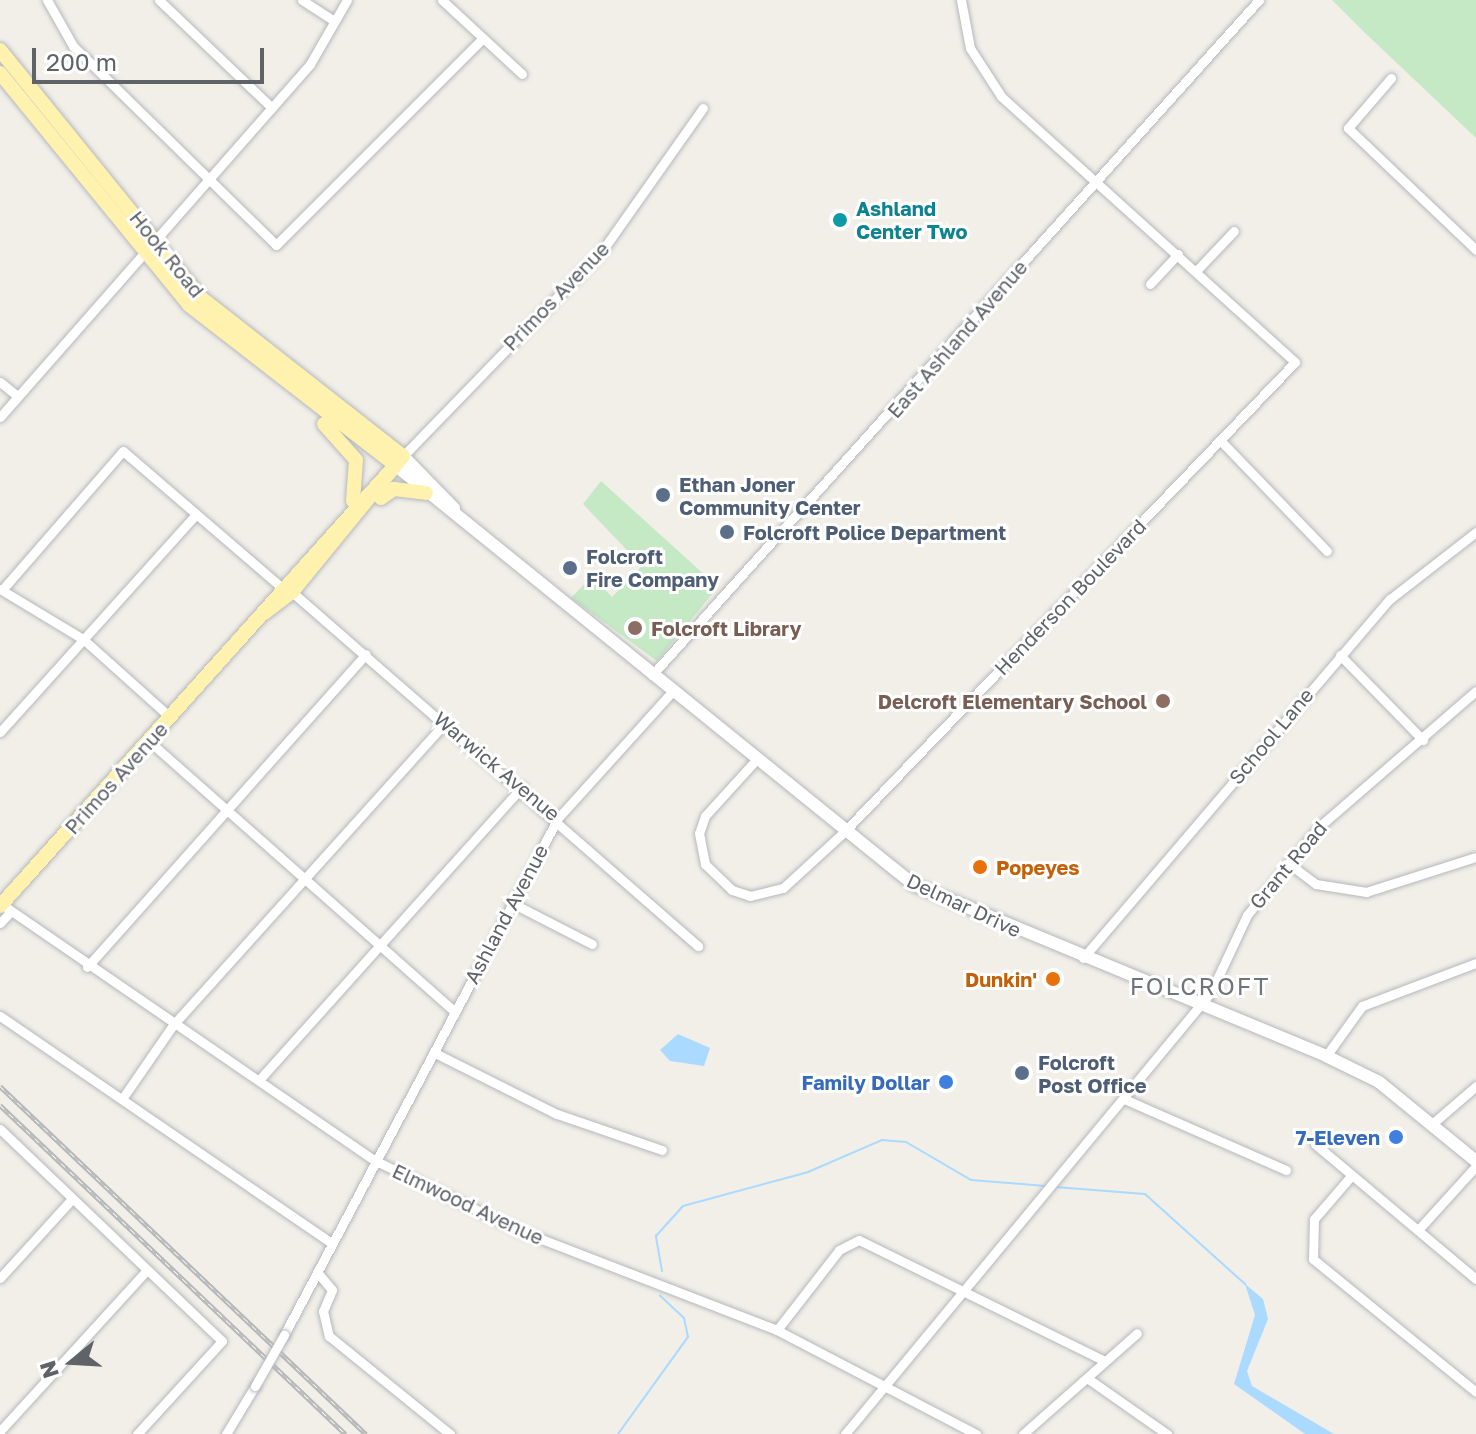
<!DOCTYPE html>
<style>
body{margin:0}
#map{position:relative;width:1476px;height:1434px;overflow:hidden;background:#f1efe8;font-family:"Golos Text",sans-serif}
div>[style]{position:absolute}
.green>*{inset:0;background:#c5e8c5}
.water>*{inset:0;background:#aadaff}
.stream>*{height:2px;margin:-1px;padding:0 1px;transform-origin:1px;border-radius:1px;background:#aadaff}
.roads{filter:drop-shadow(0 0 2px #b5b8bc) drop-shadow(0 0 2px #b5b8bc)}
.street>*{height:9px;margin:-4.5px;padding:0 4.5px;transform-origin:4.5px;border-radius:4.5px;background:#fff}
.secondary>*{height:12px;margin:-6px;padding:0 6px;transform-origin:6px;border-radius:6px;background:#fff}
.primary>*{height:14px;margin:-7px;padding:0 7px;transform-origin:7px;border-radius:7px;background:#fff2af}
.rail>*{height:5px;margin-top:-2.5px;transform-origin:0;background:repeating-linear-gradient(90deg,#fff 0 6px,#b6b7b8 0 12px);box-sizing:border-box;border-block:2px solid #b6b7b8}
.bridges{filter:drop-shadow(0 0 2px #b5b8bc) drop-shadow(0 0 2px #b5b8bc)}
.street-bridge>*{height:9px;margin:-4.5px;padding:0 4.5px;transform-origin:4.5px;border-radius:4.5px;background:#fff}
.dots>*{width:22px;height:22px;translate:-50% -50%;box-sizing:border-box;border:4px solid #fff;border-radius:50%}
span{translate:-50% -50%;white-space:nowrap;text-align:center;line-height:1.15;-webkit-text-stroke:6px #fff;paint-order:stroke}
.culture-label{font-size:20px;color:#0d838f;font-weight:700}
.left{translate:0 -50%;text-align:left}
.street-label{font-size:20px;color:#5f6368}
.service-label{font-size:20px;color:#4e5e75;font-weight:700}
.education-label{font-size:20px;color:#785e54;font-weight:700}
.right{translate:-100% -50%;text-align:right}
.food-label{font-size:20px;color:#c56008;font-weight:700}
.shop-label{font-size:20px;color:#366cbe;font-weight:700}
.quarter-label{font-size:24px;color:#70757a;letter-spacing:2px}
.north{position:absolute;left:32px;top:1322px;width:80px;height:80px;-webkit-text-stroke:6px #fff;paint-order:stroke;rotate:252deg;font-size:22px;font-weight:700;line-height:32px;text-align:center;color:#5f6368}
.north::after{content:'';display:block;margin:auto;width:28px;height:36px;background:#5f6368;clip-path:polygon(50% 0,100% 100%,50% 72%,0 100%)}
.scale{position:absolute;left:32px;top:48px;width:232px;height:36px;box-sizing:border-box;border:4px solid #5f6368;border-top:0;padding-left:10px;font-size:24px;line-height:28px;white-space:nowrap;color:#5f6368;-webkit-text-stroke:6px #fff;paint-order:stroke}
</style>
<div id="map">
<div class="green">
<i style="clip-path:polygon(1332px 0,1476px 0,1476px 138px,1363px 31px)"></i>
<i style="clip-path:polygon(601px 481px,718px 587px,657px 661px,571px 598px,592px 576px,612px 597px,642px 566px,583px 504px)"></i>
</div>
<div class="water">
<i style="clip-path:polygon(678px 1034px,710px 1048px,704px 1066px,670px 1061px,660px 1050px)"></i>
<i style="clip-path:polygon(1245px 1284px,1263px 1299px,1268px 1319px,1247px 1371px,1252px 1386px,1334px 1434px,1305px 1434px,1234px 1384px,1255px 1315px)"></i>
</div>
<div class="stream">
<i style="left:1055px;top:1187px;width:90px;rotate:4.4deg"></i>
<i style="left:1145px;top:1194px;width:135px;rotate:42deg"></i>
<i style="left:662px;top:1271px;width:36px;rotate:-100deg"></i>
<i style="left:656px;top:1236px;width:40px;rotate:-48deg"></i>
<i style="left:683px;top:1206px;width:130px;rotate:-15.2deg"></i>
<i style="left:808px;top:1172px;width:81px;rotate:-23.4deg"></i>
<i style="left:882px;top:1140px;width:24px;rotate:5deg"></i>
<i style="left:906px;top:1142px;width:75px;rotate:30.3deg"></i>
<i style="left:971px;top:1180px;width:74px;rotate:4.6deg"></i>
<i style="left:618px;top:1434px;width:120px;rotate:-54.2deg"></i>
<i style="left:688px;top:1337px;width:19px;rotate:-102deg"></i>
<i style="left:684px;top:1318px;width:33px;rotate:-137deg"></i>
</div>
<div class="roads">
<div class="street">
<i style="left:47px;top:0;width:53px;rotate:60.5deg"></i>
<i style="left:73px;top:46px;width:284px;rotate:44.4deg"></i>
<i style="left:276px;top:245px;width:291px;rotate:-45deg"></i>
<i style="left:159px;top:0;width:156px;rotate:43.7deg"></i>
<i style="left:302px;top:0;width:38px;rotate:33deg"></i>
<i style="left:442px;top:0;width:109px;rotate:42.8deg"></i>
<i style="left:1391px;top:78px;width:66px;rotate:130.7deg"></i>
<i style="left:1348px;top:128px;width:177px;rotate:43.6deg"></i>
<i style="left:1196px;top:271px;width:55px;rotate:-46.5deg"></i>
<i style="left:1150px;top:284px;width:41px;rotate:-47deg"></i>
<i style="left:0;top:382px;width:22px;rotate:39deg"></i>
<i style="left:0;top:417px;width:470px;rotate:-48.7deg"></i>
<i style="left:310px;top:64px;width:74px;rotate:-60deg"></i>
<i style="left:1220px;top:440px;width:154px;rotate:46.1deg"></i>
<i style="left:403px;top:456px;width:286px;rotate:-45.9deg"></i>
<i style="left:602px;top:251px;width:175px;rotate:-54.8deg"></i>
<i style="left:0;top:589px;width:97px;rotate:31.1deg"></i>
<i style="left:83px;top:639px;width:117px;rotate:41.9deg"></i>
<i style="left:2px;top:590px;width:184px;rotate:-49deg"></i>
<i style="left:123px;top:451px;width:208px;rotate:40.7deg"></i>
<i style="left:292px;top:592px;width:539px;rotate:41.09deg"></i>
<i style="left:1340px;top:655px;width:119px;rotate:45.7deg"></i>
<i style="left:652px;top:675px;width:908px;rotate:-48.04deg"></i>
<i style="left:0;top:732px;width:293px;rotate:-48deg"></i>
<i style="left:150px;top:742px;width:406px;rotate:41.5deg"></i>
<i style="left:755px;top:761px;width:74px;rotate:132.3deg"></i>
<i style="left:705px;top:816px;width:18px;rotate:109deg"></i>
<i style="left:699px;top:833px;width:32px;rotate:79deg"></i>
<i style="left:705px;top:864px;width:37px;rotate:44deg"></i>
<i style="left:732px;top:890px;width:19px;rotate:18deg"></i>
<i style="left:750px;top:896px;width:34px;rotate:-14deg"></i>
<i style="left:783px;top:888px;width:83px;rotate:-42.6deg"></i>
<i style="left:844px;top:832px;width:651px;rotate:-46.18deg"></i>
<i style="left:1295px;top:362px;width:396px;rotate:-137.9deg"></i>
<i style="left:1001px;top:96px;width:57px;rotate:-122.9deg"></i>
<i style="left:970px;top:48px;width:49px;rotate:-100.6deg"></i>
<i style="left:1288px;top:863px;width:35px;rotate:37deg"></i>
<i style="left:1316px;top:884px;width:51px;rotate:9.1deg"></i>
<i style="left:1366px;top:892px;width:115px;rotate:-17.7deg"></i>
<i style="left:510px;top:902px;width:92px;rotate:27.1deg"></i>
<i style="left:0;top:903px;width:456px;rotate:34.5deg"></i>
<i style="left:376px;top:1161px;width:158px;rotate:25.9deg"></i>
<i style="left:518px;top:1230px;width:278px;rotate:21.1deg"></i>
<i style="left:777px;top:1330px;width:225px;rotate:27.6deg"></i>
<i style="left:0;top:923px;width:16px;rotate:-47deg"></i>
<i style="left:1083px;top:958px;width:472px;rotate:-49.5deg"></i>
<i style="left:1390px;top:599px;width:109px;rotate:-37.9deg"></i>
<i style="left:87px;top:967px;width:419px;rotate:-48.3deg"></i>
<i style="left:0;top:1016px;width:400px;rotate:34.4deg"></i>
<i style="left:435px;top:1053px;width:136px;rotate:26.6deg"></i>
<i style="left:557px;top:1114px;width:111px;rotate:18.9deg"></i>
<i style="left:1326px;top:1056px;width:62px;rotate:-54.2deg"></i>
<i style="left:1362px;top:1006px;width:122px;rotate:-20.7deg"></i>
<i style="left:259px;top:1080px;width:394px;rotate:-48.1deg"></i>
<i style="left:122px;top:1099px;width:90px;rotate:-55.4deg"></i>
<i style="left:173px;top:1025px;width:406px;rotate:-48deg"></i>
<i style="left:1124px;top:1099px;width:177px;rotate:23.7deg"></i>
<i style="left:1432px;top:1124px;width:58px;rotate:-40.8deg"></i>
<i style="left:0;top:1129px;width:307px;rotate:43.7deg"></i>
<i style="left:222px;top:1341px;width:126px;rotate:132.4deg"></i>
<i style="left:1315px;top:1144px;width:210px;rotate:40deg"></i>
<i style="left:1351px;top:1176px;width:57px;rotate:130.7deg"></i>
<i style="left:1314px;top:1219px;width:40px;rotate:91.4deg"></i>
<i style="left:1313px;top:1259px;width:210px;rotate:39.2deg"></i>
<i style="left:1418px;top:1230px;width:86px;rotate:-47.8deg"></i>
<i style="left:317px;top:1272px;width:23px;rotate:50deg"></i>
<i style="left:332px;top:1290px;width:23px;rotate:113deg"></i>
<i style="left:323px;top:1311px;width:26px;rotate:77deg"></i>
<i style="left:329px;top:1336px;width:156px;rotate:39deg"></i>
<i style="left:0;top:1278px;width:107px;rotate:-47.7deg"></i>
<i style="left:777px;top:1330px;width:101px;rotate:-52.2deg"></i>
<i style="left:839px;top:1250px;width:22px;rotate:-27deg"></i>
<i style="left:859px;top:1240px;width:274px;rotate:26.2deg"></i>
<i style="left:284px;top:1335px;width:585px;rotate:-62.08deg"></i>
<i style="left:558px;top:818px;width:170px;rotate:-47.9deg"></i>
<i style="left:1087px;top:1378px;width:98px;rotate:35deg"></i>
<i style="left:0;top:1431px;width:218px;rotate:-47.6deg"></i>
<i style="left:226px;top:1434px;width:56px;rotate:-58.9deg"></i>
<i style="left:845px;top:1434px;width:574px;rotate:-50.37deg"></i>
<i style="left:1211px;top:992px;width:85px;rotate:-64.9deg"></i>
<i style="left:1247px;top:915px;width:115px;rotate:-50.6deg"></i>
<i style="left:1320px;top:826px;width:206px;rotate:-40.9deg"></i>
<i style="left:1023px;top:1434px;width:152px;rotate:-41.5deg"></i>
</div>
<div class="secondary">
<i style="left:403px;top:456px;width:73px;rotate:45.6deg"></i>
<i style="left:395px;top:465px;width:668px;rotate:38.98deg"></i>
<i style="left:914px;top:885px;width:446px;rotate:22.5deg"></i>
<i style="left:1326px;top:1056px;width:59px;rotate:26.1deg"></i>
<i style="left:1379px;top:1082px;width:125px;rotate:39.2deg"></i>
</div>
<div class="primary">
<i style="left:0;top:50px;width:318px;rotate:51deg"></i>
<i style="left:200px;top:297px;width:258px;rotate:38.1deg"></i>
<i style="left:403px;top:456px;width:176px;rotate:129.2deg"></i>
<i style="left:292px;top:592px;width:35px;rotate:143deg"></i>
<i style="left:0;top:73px;width:299px;rotate:50.8deg"></i>
<i style="left:189px;top:305px;width:261px;rotate:37.8deg"></i>
<i style="left:324px;top:424px;width:48px;rotate:48.4deg"></i>
<i style="left:356px;top:460px;width:41px;rotate:94.2deg"></i>
<i style="left:381px;top:498px;width:16px;rotate:-35deg"></i>
<i style="left:394px;top:489px;width:32px;rotate:7deg"></i>
<i style="left:0;top:906px;width:586px;rotate:-48.11deg"></i>
</div>
</div>
<div class="rail">
<i style="left:0;top:1086px;width:505px;rotate:43.56deg"></i>
<i style="left:0;top:1105px;width:477px;rotate:43.6deg"></i>
</div>
<div class="bridges">
<div class="street-bridge">
<i style="left:255px;top:1386px;width:59px;rotate:-60.4deg"></i>
</div>
</div>
<div class="dots">
<i style="left:840px;top:220px;background:#0f9aa8"></i>
<i style="left:663px;top:495px;background:#5c6f8a"></i>
<i style="left:727px;top:532px;background:#5c6f8a"></i>
<i style="left:570px;top:568px;background:#5c6f8a"></i>
<i style="left:635px;top:628px;background:#8d6e63"></i>
<i style="left:1163px;top:701px;background:#8d6e63"></i>
<i style="left:980px;top:867px;background:#e8710a"></i>
<i style="left:1053px;top:979px;background:#e8710a"></i>
<i style="left:1022px;top:1073px;background:#5c6f8a"></i>
<i style="left:946px;top:1082px;background:#3f7fe0"></i>
<i style="left:1396px;top:1137px;background:#3f7fe0"></i>
</div>
<div class="culture-label">
<span class="left" style="left:856px;top:220px">Ashland<br>Center Two</span>
</div>
<div class="street-label">
<span style="left:167px;top:254px;rotate:51deg">Hook Road</span>
<span style="left:556px;top:296px;rotate:-46deg">Primos Avenue</span>
<span style="left:957px;top:339px;rotate:-49deg">East Ashland Avenue</span>
<span style="left:1070px;top:597px;rotate:-46deg">Henderson Boulevard</span>
<span style="left:1271px;top:736px;rotate:-50deg">School Lane</span>
<span style="left:497px;top:766px;rotate:40deg">Warwick Avenue</span>
<span style="left:116px;top:778px;rotate:-48deg">Primos Avenue</span>
<span style="left:1288px;top:865px;rotate:-50deg">Grant Road</span>
<span style="left:964px;top:905px;rotate:25deg">Delmar Drive</span>
<span style="left:506px;top:914px;rotate:-62deg">Ashland Avenue</span>
<span style="left:468px;top:1204px;rotate:25deg">Elmwood Avenue</span>
</div>
<div class="service-label">
<span class="left" style="left:679px;top:496px">Ethan Joner<br>Community Center</span>
<span class="left" style="left:743px;top:532px">Folcroft Police Department</span>
<span class="left" style="left:586px;top:568px">Folcroft<br>Fire Company</span>
<span class="left" style="left:1038px;top:1074px">Folcroft<br>Post Office</span>
</div>
<div class="education-label">
<span class="left" style="left:651px;top:628px">Folcroft Library</span>
<span class="right" style="left:1147px;top:701px">Delcroft Elementary School</span>
</div>
<div class="food-label">
<span class="left" style="left:996px;top:867px">Popeyes</span>
<span class="right" style="left:1037px;top:979px">Dunkin'</span>
</div>
<div class="shop-label">
<span class="right" style="left:930px;top:1082px">Family Dollar</span>
<span class="right" style="left:1380px;top:1137px">7-Eleven</span>
</div>
<div class="quarter-label">
<span style="left:1200px;top:986px">FOLCROFT</span>
</div>
<div class="north">N</div>
<div class="scale">200 m</div>
</div>
